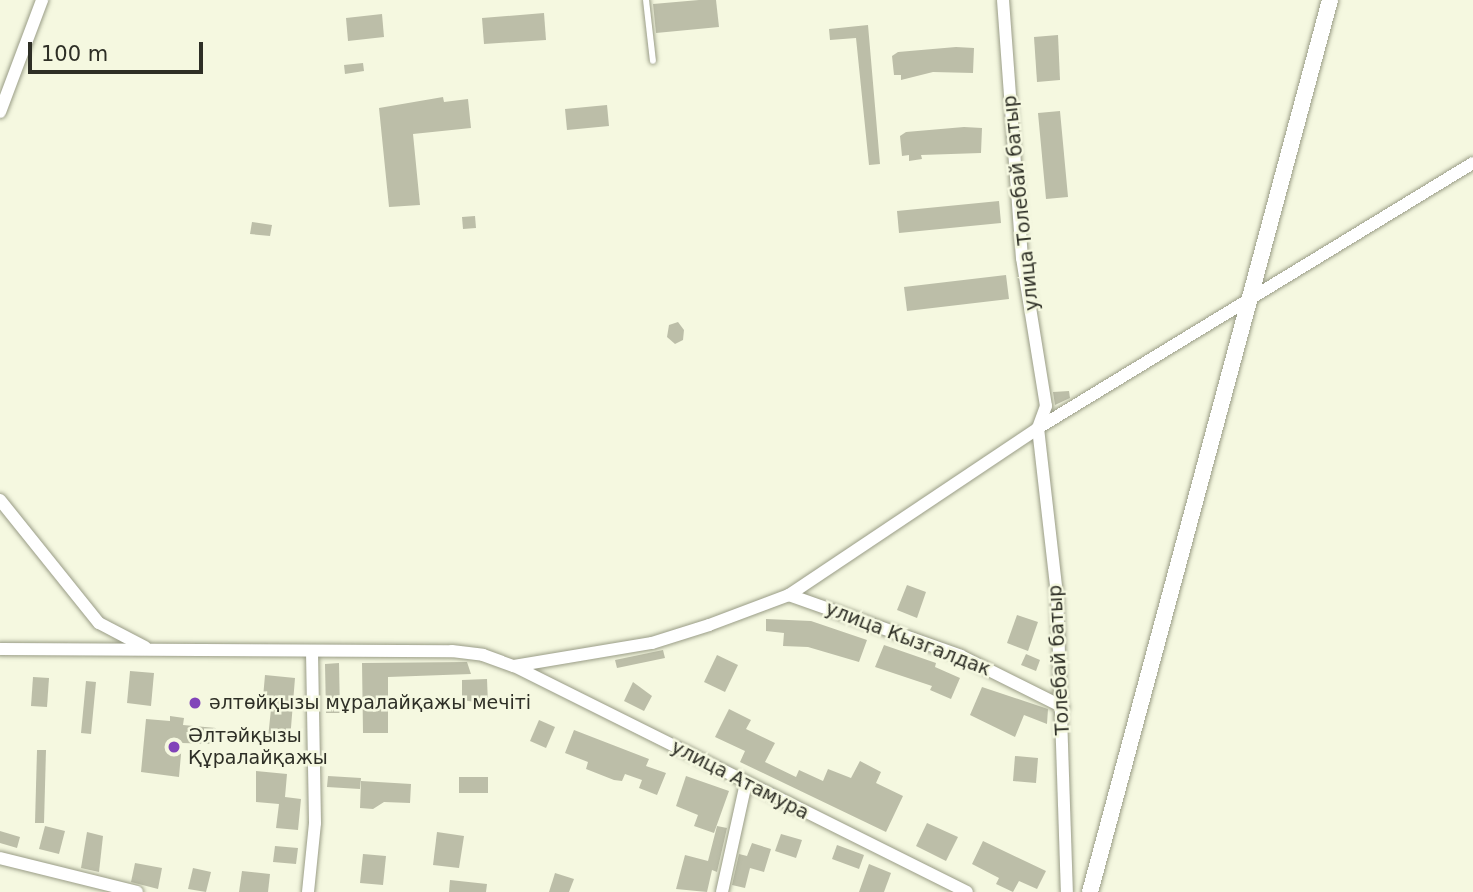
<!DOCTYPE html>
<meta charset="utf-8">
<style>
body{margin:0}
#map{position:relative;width:1473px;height:892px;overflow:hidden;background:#f5f8e0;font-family:"DejaVu Sans",sans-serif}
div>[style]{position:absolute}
.building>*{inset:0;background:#bcbea8}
.roads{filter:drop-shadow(0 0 2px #999c86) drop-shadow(0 0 2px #999c86)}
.service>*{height:6px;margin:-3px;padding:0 3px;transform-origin:3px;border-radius:3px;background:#fff}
.minor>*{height:12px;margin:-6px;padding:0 6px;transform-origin:6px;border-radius:6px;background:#fff}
.tertiary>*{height:16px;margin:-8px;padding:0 8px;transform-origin:8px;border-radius:8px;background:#fff}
.dots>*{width:19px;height:19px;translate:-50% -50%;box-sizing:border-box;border:4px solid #f5f8e0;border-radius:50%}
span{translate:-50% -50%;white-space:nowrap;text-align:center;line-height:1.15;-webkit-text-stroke:5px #f5f8e0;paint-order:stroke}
.street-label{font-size:19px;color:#2e2f26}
.poi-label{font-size:19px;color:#2e2f26}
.left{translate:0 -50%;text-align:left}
.scale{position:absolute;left:28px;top:42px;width:175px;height:32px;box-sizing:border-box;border:4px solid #2e2f26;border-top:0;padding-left:9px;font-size:21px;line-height:24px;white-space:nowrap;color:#2e2f26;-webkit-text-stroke:5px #f5f8e0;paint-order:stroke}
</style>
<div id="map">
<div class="building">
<i style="clip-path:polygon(699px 0,716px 0,719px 27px,656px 33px,653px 4px)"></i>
<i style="clip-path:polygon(544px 13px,546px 40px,484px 44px,482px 18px)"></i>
<i style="clip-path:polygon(382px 14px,384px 37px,348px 41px,346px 18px)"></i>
<i style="clip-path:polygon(868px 25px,880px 164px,869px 165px,856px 38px,830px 40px,829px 29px)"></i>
<i style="clip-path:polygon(1058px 35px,1060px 80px,1037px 82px,1034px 37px)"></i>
<i style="clip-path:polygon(956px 47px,974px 48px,973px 73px,933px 72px,901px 80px,901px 75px,894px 75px,892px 56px,898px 52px)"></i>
<i style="clip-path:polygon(363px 63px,364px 71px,345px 74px,344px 65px)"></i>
<i style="clip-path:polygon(443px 97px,444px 102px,468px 99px,471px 128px,413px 134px,420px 205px,389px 207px,379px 108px)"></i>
<i style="clip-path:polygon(607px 105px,609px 126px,567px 130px,565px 109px)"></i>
<i style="clip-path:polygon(1060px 111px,1068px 197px,1046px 199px,1038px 113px)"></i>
<i style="clip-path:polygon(964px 127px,982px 128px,981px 153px,921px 155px,922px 159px,909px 161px,909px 155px,902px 156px,900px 136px,906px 132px)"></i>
<i style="clip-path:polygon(999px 201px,1001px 223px,899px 233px,897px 211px)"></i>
<i style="clip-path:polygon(475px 216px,476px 228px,463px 229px,462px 217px)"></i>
<i style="clip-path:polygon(252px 222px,272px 225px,270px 236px,250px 234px)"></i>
<i style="clip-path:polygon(1006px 275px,1009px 299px,907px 311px,904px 287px)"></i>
<i style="clip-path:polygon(678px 322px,684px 330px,683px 340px,675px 344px,667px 337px,669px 325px)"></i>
<i style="clip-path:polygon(1069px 391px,1070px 398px,1055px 405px,1053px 392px)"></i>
<i style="clip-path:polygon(907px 585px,926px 592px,917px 618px,897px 610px)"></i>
<i style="clip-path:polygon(1017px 615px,1038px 622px,1028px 651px,1007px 643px)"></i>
<i style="clip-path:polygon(766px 619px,811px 621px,867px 640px,859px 662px,808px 647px,783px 646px,784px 633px,766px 631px)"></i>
<i style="clip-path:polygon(884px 645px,936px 663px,935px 667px,960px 678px,951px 699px,930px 690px,932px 686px,875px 667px)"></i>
<i style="clip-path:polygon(663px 650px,665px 658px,617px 668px,615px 660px)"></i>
<i style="clip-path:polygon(1026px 654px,1040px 660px,1036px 671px,1021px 665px)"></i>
<i style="clip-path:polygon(717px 655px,738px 665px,725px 692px,704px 682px)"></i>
<i style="clip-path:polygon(467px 662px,471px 674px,388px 677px,388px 733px,363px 733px,362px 663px)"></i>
<i style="clip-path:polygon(339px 663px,340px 713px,326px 713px,325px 664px)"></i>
<i style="clip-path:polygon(130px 671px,154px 673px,151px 706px,127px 703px)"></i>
<i style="clip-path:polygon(265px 675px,295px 678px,290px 740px,268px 738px,271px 709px,262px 709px)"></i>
<i style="clip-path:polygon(33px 677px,49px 678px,47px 707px,31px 706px)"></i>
<i style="clip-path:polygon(487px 679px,488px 704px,462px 700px,462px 680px)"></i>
<i style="clip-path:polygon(86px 681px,96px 682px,91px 734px,81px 733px)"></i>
<i style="clip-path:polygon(633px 682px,652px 696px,644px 711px,624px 701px)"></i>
<i style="clip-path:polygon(982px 687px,1048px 709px,1047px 724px,1024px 715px,1015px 737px,970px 715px)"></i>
<i style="clip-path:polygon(729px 709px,751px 720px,746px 729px,775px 743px,765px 762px,796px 777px,799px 770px,823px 781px,828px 769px,851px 778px,860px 761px,881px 772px,876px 783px,903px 796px,886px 832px,740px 762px,745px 751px,715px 737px)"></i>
<i style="clip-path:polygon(170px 716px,184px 718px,183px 725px,216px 728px,214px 744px,182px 743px,179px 777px,141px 772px,146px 719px,170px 721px)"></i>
<i style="clip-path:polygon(539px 720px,555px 727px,546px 748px,530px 741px)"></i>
<i style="clip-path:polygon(574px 730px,649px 759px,646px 766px,666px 773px,657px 795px,639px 788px,642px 780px,625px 774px,622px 781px,614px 780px,586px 769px,588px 762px,565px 753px)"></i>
<i style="clip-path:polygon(37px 750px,46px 750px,44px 823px,35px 823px)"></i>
<i style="clip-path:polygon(1015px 756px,1038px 758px,1036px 783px,1013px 781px)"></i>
<i style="clip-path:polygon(256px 771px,287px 774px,285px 797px,301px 799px,298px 830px,276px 828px,279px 804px,256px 802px)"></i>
<i style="clip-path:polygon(328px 776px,361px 778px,360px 789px,327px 787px)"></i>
<i style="clip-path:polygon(686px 776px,729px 791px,714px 833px,694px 826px,698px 815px,676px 806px)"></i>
<i style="clip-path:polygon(459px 777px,488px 777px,488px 793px,459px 793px)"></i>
<i style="clip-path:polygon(361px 781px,411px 784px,410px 803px,384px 802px,373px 809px,360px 808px)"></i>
<i style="clip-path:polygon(927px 823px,958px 837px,946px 861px,916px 846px)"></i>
<i style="clip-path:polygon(45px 826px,65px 831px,59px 854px,39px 849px)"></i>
<i style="clip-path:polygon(717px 826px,727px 828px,717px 872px,712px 870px,707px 892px,676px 889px,685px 855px,708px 861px)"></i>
<i style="clip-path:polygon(0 831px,20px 837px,17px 848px,0 843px)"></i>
<i style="clip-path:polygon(87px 832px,103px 836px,99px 872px,81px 868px)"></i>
<i style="clip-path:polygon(437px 832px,464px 836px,459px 868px,433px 865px)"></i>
<i style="clip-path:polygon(781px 834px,802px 840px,796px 858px,775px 851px)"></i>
<i style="clip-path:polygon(983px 841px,1046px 871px,1037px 889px,1019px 881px,1013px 892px,996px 884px,999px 878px,972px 864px)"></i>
<i style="clip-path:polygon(752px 843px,771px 849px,764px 872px,750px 868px,745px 888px,732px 885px,739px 854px,747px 856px)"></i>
<i style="clip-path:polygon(837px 845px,864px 855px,859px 869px,832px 859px)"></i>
<i style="clip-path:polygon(275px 846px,298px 848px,296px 864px,273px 862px)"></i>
<i style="clip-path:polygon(363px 854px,386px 856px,383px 885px,360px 883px)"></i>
<i style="clip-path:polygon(135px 863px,162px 868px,158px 889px,131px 882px)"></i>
<i style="clip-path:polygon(869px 864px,891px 873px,884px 892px,859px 892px)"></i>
<i style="clip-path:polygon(193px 868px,211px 872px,206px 892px,188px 889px)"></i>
<i style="clip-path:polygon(242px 871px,270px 874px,268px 892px,239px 892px)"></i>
<i style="clip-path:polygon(555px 873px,574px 879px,569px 892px,549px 892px)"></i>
<i style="clip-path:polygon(450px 880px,487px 884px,486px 892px,449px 892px)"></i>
</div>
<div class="roads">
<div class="service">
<i style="left:646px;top:0;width:61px;rotate:83.5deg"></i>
</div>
<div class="minor">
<i style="left:1003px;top:0;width:259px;rotate:85.8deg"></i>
<i style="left:1022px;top:258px;width:150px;rotate:80.8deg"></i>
<i style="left:1046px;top:406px;width:23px;rotate:110deg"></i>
<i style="left:1038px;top:428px;width:167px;rotate:83.5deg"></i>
<i style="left:1057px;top:594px;width:298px;rotate:88.1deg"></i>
<i style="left:0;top:112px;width:120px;rotate:-69.4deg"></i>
<i style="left:0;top:500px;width:158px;rotate:51.2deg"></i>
<i style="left:99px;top:623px;width:52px;rotate:27.6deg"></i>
<i style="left:789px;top:595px;width:182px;rotate:19.5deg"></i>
<i style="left:961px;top:656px;width:114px;rotate:26.6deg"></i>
<i style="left:0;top:649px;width:452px;rotate:0.3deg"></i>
<i style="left:452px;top:651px;width:31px;rotate:7deg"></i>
<i style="left:483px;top:655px;width:33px;rotate:20deg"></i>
<i style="left:514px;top:666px;width:140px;rotate:-9.5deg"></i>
<i style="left:652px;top:643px;width:60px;rotate:-17.5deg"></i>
<i style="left:709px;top:625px;width:85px;rotate:-20.6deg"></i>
<i style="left:789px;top:595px;width:300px;rotate:-33.8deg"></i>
<i style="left:1038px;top:428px;width:509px;rotate:-31.35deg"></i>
<i style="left:514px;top:666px;width:506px;rotate:26.51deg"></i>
<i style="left:0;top:858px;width:141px;rotate:13.9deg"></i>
<i style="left:308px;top:892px;width:69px;rotate:-84.2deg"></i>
<i style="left:315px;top:823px;width:171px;rotate:-91deg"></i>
<i style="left:722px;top:892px;width:112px;rotate:-77.6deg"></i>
</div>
<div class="tertiary">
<i style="left:1090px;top:892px;width:924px;rotate:-74.94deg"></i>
</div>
</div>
<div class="dots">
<i style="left:195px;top:703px;background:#8144b9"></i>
<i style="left:174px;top:747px;background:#8144b9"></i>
</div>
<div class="street-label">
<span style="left:1021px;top:203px;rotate:-96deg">улица Толебай батыр</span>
<span style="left:908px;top:639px;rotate:21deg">улица Кызгалдак</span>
<span style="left:1059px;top:660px;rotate:-93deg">Толебай батыр</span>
<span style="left:740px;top:780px;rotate:27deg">улица Атамура</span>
</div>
<div class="poi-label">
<span class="left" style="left:209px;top:703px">әлтөйқызы мұралайқажы мечіті</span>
<span class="left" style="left:188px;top:747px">Әлтәйқызы<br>Құралайқажы</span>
</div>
<div class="scale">100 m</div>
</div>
